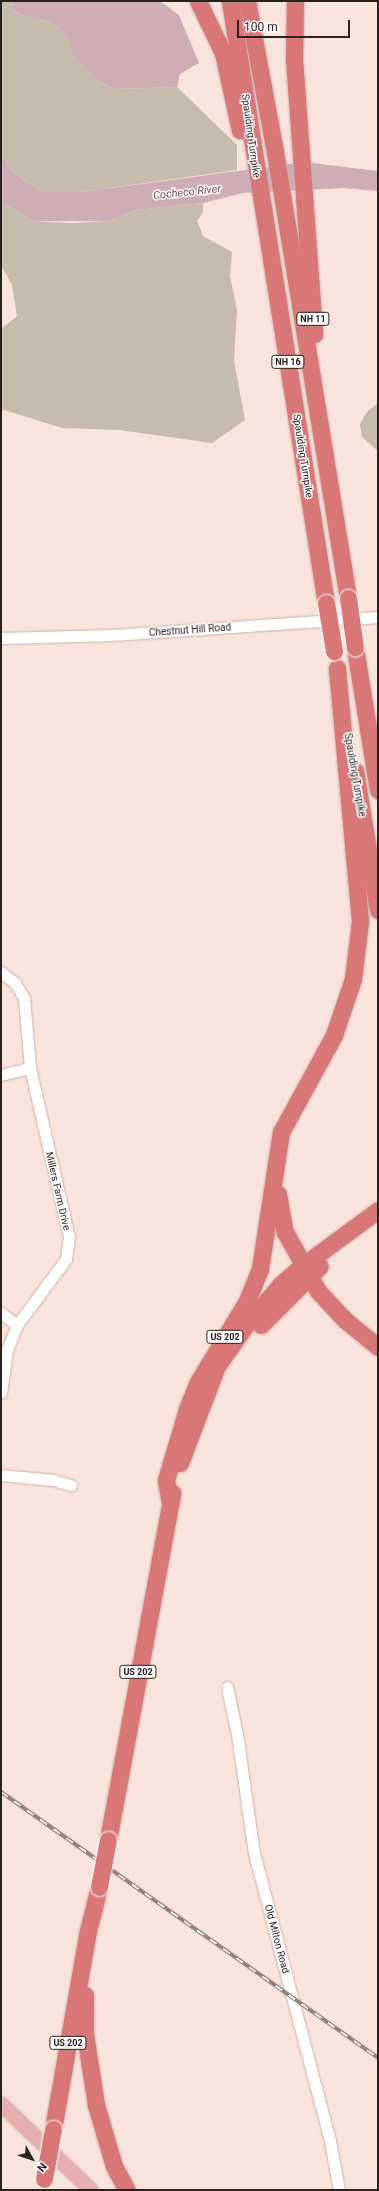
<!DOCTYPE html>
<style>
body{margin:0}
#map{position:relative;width:379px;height:2191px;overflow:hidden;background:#fae3db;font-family:Roboto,sans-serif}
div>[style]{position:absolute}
.green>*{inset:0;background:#c6bcac}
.water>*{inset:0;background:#ceadb6}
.roads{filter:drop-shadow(0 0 1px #cbb4ad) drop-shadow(0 0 1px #cbb4ad)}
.minor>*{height:11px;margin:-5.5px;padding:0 5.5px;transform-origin:5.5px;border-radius:5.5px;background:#fff}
.major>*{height:14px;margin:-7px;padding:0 7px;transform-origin:7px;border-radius:7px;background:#e8adae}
.highway>*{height:17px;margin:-8.5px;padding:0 8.5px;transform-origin:8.5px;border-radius:8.5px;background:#d87678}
.rail>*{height:4px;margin-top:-2px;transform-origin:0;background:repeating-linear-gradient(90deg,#fff 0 8px,#887974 0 16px);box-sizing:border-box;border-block:1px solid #887974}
.bridges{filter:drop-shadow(0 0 1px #fff) drop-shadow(0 0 1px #fff)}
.highway-bridge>*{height:17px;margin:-8.5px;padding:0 8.5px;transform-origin:8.5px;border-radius:8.5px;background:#d87678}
span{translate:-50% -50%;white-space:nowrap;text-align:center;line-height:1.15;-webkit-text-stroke:3px #fff;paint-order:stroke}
.shield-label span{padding:1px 3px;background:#fff;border:1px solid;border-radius:3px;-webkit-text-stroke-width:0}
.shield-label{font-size:9px;color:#29211e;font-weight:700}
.street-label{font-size:10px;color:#29211e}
.water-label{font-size:11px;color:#764554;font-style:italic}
.frame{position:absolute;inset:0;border:2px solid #29211e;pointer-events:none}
.north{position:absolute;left:12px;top:2139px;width:40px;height:40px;-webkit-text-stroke:3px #fff;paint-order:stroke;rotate:130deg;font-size:11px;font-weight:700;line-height:16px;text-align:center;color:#29211e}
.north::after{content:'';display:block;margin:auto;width:14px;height:18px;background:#29211e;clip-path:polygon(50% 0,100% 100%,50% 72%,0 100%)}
.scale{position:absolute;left:237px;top:20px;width:113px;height:18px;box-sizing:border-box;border:2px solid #29211e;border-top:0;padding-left:5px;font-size:12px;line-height:14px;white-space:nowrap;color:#29211e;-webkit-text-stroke:3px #fff;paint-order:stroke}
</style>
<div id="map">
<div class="green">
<i style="clip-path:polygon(1px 1px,13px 1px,12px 10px,22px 15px,47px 21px,60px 29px,68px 38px,73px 54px,99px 82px,115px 89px,177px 87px,237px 145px,237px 170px,82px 192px,42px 192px,12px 172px,1px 153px)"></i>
<i style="clip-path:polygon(1px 202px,33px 221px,72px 223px,109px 221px,136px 210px,203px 203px,203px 213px,197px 221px,203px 236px,232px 252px,230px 276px,237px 310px,234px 361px,245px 420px,212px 443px,119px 430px,62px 428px,1px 409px,1px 329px,17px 316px,12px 285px,1px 265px)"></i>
<i style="clip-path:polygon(378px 403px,378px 451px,362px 437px,360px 424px,367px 412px)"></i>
</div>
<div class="water">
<i style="clip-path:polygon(13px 1px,160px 1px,179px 15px,199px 63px,180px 74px,177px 87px,115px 89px,99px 82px,72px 54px,68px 38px,60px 29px,47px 21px,22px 15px,12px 10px)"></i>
<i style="clip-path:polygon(1px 153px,12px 172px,42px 192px,82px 192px,304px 162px,378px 171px,378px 191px,344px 188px,243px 193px,203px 203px,136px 210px,109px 221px,33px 221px,1px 202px)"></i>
</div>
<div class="roads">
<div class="minor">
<i style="left:1px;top:638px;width:112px;rotate:-1.5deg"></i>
<i style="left:113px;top:635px;width:266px;rotate:-3.9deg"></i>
<i style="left:1px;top:972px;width:18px;rotate:38deg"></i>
<i style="left:15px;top:983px;width:17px;rotate:59deg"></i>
<i style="left:24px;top:998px;width:70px;rotate:85.1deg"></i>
<i style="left:30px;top:1068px;width:173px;rotate:77deg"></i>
<i style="left:69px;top:1237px;width:22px;rotate:98deg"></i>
<i style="left:66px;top:1259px;width:82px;rotate:126.6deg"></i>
<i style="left:17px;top:1325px;width:27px;rotate:112deg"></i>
<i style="left:7px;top:1350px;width:43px;rotate:97.9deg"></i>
<i style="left:1px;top:1075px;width:30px;rotate:-14deg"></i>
<i style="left:1px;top:1313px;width:20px;rotate:37deg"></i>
<i style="left:1px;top:1475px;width:52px;rotate:5.5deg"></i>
<i style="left:53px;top:1480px;width:19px;rotate:16deg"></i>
<i style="left:227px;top:1687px;width:48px;rotate:78deg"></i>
<i style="left:237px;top:1734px;width:120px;rotate:81.9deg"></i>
<i style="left:254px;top:1853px;width:298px;rotate:75.2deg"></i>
<i style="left:330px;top:2141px;width:50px;rotate:79.6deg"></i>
</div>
<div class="major">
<i style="left:1px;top:2104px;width:124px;rotate:43.7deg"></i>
</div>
<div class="highway">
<i style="left:198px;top:1px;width:58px;rotate:64.3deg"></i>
<i style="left:223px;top:53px;width:79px;rotate:77.6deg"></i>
<i style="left:230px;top:1px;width:610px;rotate:80.94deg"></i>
<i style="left:247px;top:1px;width:154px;rotate:79.5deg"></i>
<i style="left:275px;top:152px;width:452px;rotate:80.7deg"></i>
<i style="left:295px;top:1px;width:58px;rotate:91deg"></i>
<i style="left:294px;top:59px;width:276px;rotate:85.8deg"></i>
<i style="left:355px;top:648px;width:144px;rotate:80.8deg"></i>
<i style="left:355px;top:771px;width:141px;rotate:80.6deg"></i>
<i style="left:278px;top:1194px;width:39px;rotate:80deg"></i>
<i style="left:285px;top:1232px;width:68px;rotate:60.8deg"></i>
<i style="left:318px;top:1291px;width:40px;rotate:47deg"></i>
<i style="left:345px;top:1320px;width:43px;rotate:39.3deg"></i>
<i style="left:261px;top:1325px;width:83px;rotate:-45deg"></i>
<i style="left:180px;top:1463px;width:104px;rotate:-69.1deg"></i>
<i style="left:217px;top:1366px;width:50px;rotate:-54.7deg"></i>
<i style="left:246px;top:1325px;width:54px;rotate:-49.5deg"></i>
<i style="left:281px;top:1284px;width:28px;rotate:-41deg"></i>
<i style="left:302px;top:1266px;width:94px;rotate:-36.4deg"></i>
<i style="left:170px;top:1503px;width:23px;rotate:-100deg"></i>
<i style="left:166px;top:1480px;width:74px;rotate:-73.5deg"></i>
<i style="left:187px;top:1409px;width:29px;rotate:-68deg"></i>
<i style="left:198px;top:1382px;width:95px;rotate:-58.8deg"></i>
<i style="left:247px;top:1301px;width:35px;rotate:-68deg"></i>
<i style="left:260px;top:1269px;width:139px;rotate:-81.3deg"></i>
<i style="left:281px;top:1132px;width:111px;rotate:-61.3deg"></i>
<i style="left:334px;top:1035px;width:59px;rotate:-71.3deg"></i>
<i style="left:353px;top:979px;width:58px;rotate:-83.1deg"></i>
<i style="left:360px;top:921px;width:254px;rotate:-95.2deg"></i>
<i style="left:108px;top:1840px;width:353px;rotate:-79.5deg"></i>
<i style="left:85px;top:1995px;width:39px;rotate:90deg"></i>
<i style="left:85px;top:2034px;width:72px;rotate:81.2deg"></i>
<i style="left:96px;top:2105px;width:64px;rotate:73.6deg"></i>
<i style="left:114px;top:2166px;width:27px;rotate:62deg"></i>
<i style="left:53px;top:2129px;width:201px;rotate:-80deg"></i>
<i style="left:88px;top:1931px;width:45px;rotate:-76deg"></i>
</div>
</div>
<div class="rail">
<i style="left:1px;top:1792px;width:461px;rotate:35.2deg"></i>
</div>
<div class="bridges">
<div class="highway-bridge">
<i style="left:348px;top:598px;width:50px;rotate:82deg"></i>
<i style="left:326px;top:603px;width:49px;rotate:80.5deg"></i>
<i style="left:99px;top:1887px;width:48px;rotate:-79.2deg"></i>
<i style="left:44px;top:2179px;width:51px;rotate:-79.8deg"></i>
</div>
</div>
<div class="shield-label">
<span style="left:313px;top:319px">NH 11</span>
<span style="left:288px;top:362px">NH 16</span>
<span style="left:225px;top:1337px">US 202</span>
<span style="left:138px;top:1672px">US 202</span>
<span style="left:68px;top:2043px">US 202</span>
</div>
<div class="street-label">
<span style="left:251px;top:136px;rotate:82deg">Spaulding Turnpike</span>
<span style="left:303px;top:456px;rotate:81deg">Spaulding Turnpike</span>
<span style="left:190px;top:630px;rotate:-4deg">Chestnut Hill Road</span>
<span style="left:355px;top:775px;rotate:80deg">Spaulding Turnpike</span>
<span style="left:58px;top:1191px;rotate:77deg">Millers Farm Drive</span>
<span style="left:277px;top:1939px;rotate:75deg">Old Milton Road</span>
</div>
<div class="water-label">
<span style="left:187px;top:193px;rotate:-6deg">Cocheco River</span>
</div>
<div class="frame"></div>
<div class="north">N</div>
<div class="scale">100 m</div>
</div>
